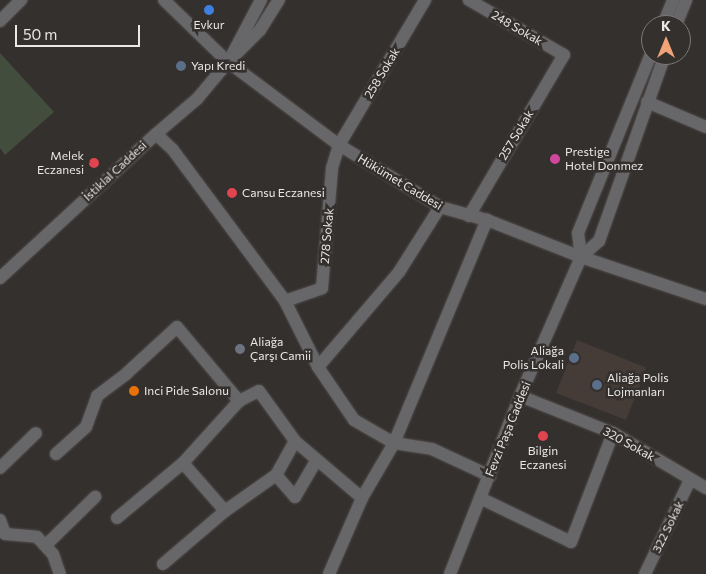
<!DOCTYPE html>
<meta charset="utf-8">
<style>
body{margin:0}
#map{position:relative;width:706px;height:574px;overflow:hidden;background:#34302e;font-family:Commissioner,sans-serif}
div>[style]{position:absolute}
.built>*{inset:0;background:#453b37}
.green>*{inset:0;background:#434d3e}
.roads{filter:drop-shadow(0 0 1px #514d4b) drop-shadow(0 0 1px #514d4b)}
.minor>*{height:12px;margin:-6px;padding:0 6px;transform-origin:6px;border-radius:6px;background:#676668}
.dots>*{width:14px;height:14px;translate:-50% -50%;box-sizing:border-box;border:2px solid #34302e;border-radius:50%}
span{translate:-50% -50%;white-space:nowrap;text-align:center;line-height:1.15;-webkit-text-stroke:5px #34302e;paint-order:stroke}
.poi-label{font-size:12px;color:#eae7e6}
.left{translate:0 -50%;text-align:left}
.right{translate:-100% -50%;text-align:right}
.street-label{font-size:12px;color:#eae7e6}
.north{position:absolute;left:641px;top:15px;width:50px;height:50px;box-sizing:border-box;background:#34302e;border:1px solid #7d7978;border-radius:50%;rotate:0deg;font-size:14px;font-weight:700;line-height:20px;text-align:center;color:#eae7e6}
.north::after{content:'';display:block;margin:auto;width:18px;height:22px;background:#efa377;clip-path:polygon(50% 0,100% 100%,50% 72%,0 100%)}
.scale{position:absolute;left:15px;top:25px;width:125px;height:22px;box-sizing:border-box;border:2px solid #eae7e6;border-top:0;padding-left:6px;font-size:15px;line-height:18px;white-space:nowrap;color:#eae7e6;-webkit-text-stroke:4px #34302e;paint-order:stroke}
</style>
<div id="map">
<div class="built">
<i style="clip-path:polygon(577px 340px,647px 368px,626px 420px,556px 393px)"></i>
</div>
<div class="green">
<i style="clip-path:polygon(0 53px,54px 112px,5px 155px,0 148px)"></i>
</div>
<div class="roads">
<div class="minor">
<i style="left:164px;top:0;width:89px;rotate:44.1deg"></i>
<i style="left:228px;top:62px;width:139px;rotate:36.8deg"></i>
<i style="left:339px;top:145px;width:119px;rotate:31.5deg"></i>
<i style="left:440px;top:207px;width:49px;rotate:15.5deg"></i>
<i style="left:487px;top:220px;width:101px;rotate:21.5deg"></i>
<i style="left:581px;top:257px;width:132px;rotate:18.6deg"></i>
<i style="left:0;top:21px;width:30px;rotate:-45deg"></i>
<i style="left:663px;top:25px;width:27px;rotate:-68deg"></i>
<i style="left:676px;top:25px;width:27px;rotate:-68deg"></i>
<i style="left:233px;top:53px;width:60px;rotate:-62.2deg"></i>
<i style="left:647px;top:102px;width:64px;rotate:23deg"></i>
<i style="left:156px;top:134px;width:23px;rotate:43deg"></i>
<i style="left:173px;top:150px;width:188px;rotate:53.4deg"></i>
<i style="left:285px;top:301px;width:74px;rotate:63.4deg"></i>
<i style="left:318px;top:367px;width:64px;rotate:55.8deg"></i>
<i style="left:354px;top:420px;width:46px;rotate:29.9deg"></i>
<i style="left:394px;top:443px;width:38px;rotate:9deg"></i>
<i style="left:432px;top:449px;width:64px;rotate:25deg"></i>
<i style="left:469px;top:216px;width:187px;rotate:-59.5deg"></i>
<i style="left:564px;top:55px;width:110px;rotate:-149.9deg"></i>
<i style="left:581px;top:257px;width:24px;rotate:-97deg"></i>
<i style="left:578px;top:233px;width:193px;rotate:-67.8deg"></i>
<i style="left:0;top:278px;width:212px;rotate:-42.7deg"></i>
<i style="left:156px;top:134px;width:54px;rotate:-40.5deg"></i>
<i style="left:197px;top:99px;width:48px;rotate:-50deg"></i>
<i style="left:228px;top:62px;width:45px;rotate:-45deg"></i>
<i style="left:260px;top:30px;width:36px;rotate:-58deg"></i>
<i style="left:285px;top:301px;width:39px;rotate:-19deg"></i>
<i style="left:322px;top:288px;width:120px;rotate:-85.2deg"></i>
<i style="left:332px;top:168px;width:24px;rotate:-73deg"></i>
<i style="left:339px;top:145px;width:169px;rotate:-59.3deg"></i>
<i style="left:318px;top:367px;width:125px;rotate:-49.5deg"></i>
<i style="left:399px;top:272px;width:77px;rotate:-57.8deg"></i>
<i style="left:520px;top:396px;width:100px;rotate:21.7deg"></i>
<i style="left:613px;top:433px;width:108px;rotate:30.6deg"></i>
<i style="left:295px;top:441px;width:39px;rotate:119deg"></i>
<i style="left:276px;top:475px;width:29px;rotate:49deg"></i>
<i style="left:295px;top:497px;width:42px;rotate:-59.7deg"></i>
<i style="left:56px;top:454px;width:40px;rotate:-42deg"></i>
<i style="left:86px;top:427px;width:33px;rotate:-70deg"></i>
<i style="left:97px;top:396px;width:38px;rotate:-37deg"></i>
<i style="left:127px;top:373px;width:68px;rotate:-42.6deg"></i>
<i style="left:177px;top:327px;width:97px;rotate:50deg"></i>
<i style="left:183px;top:463px;width:84px;rotate:-47.9deg"></i>
<i style="left:239px;top:401px;width:22px;rotate:-27deg"></i>
<i style="left:259px;top:391px;width:62px;rotate:54.2deg"></i>
<i style="left:295px;top:441px;width:88px;rotate:40.4deg"></i>
<i style="left:0;top:468px;width:50px;rotate:-44.2deg"></i>
<i style="left:480px;top:498px;width:101px;rotate:25.8deg"></i>
<i style="left:571px;top:542px;width:117px;rotate:-68.9deg"></i>
<i style="left:117px;top:518px;width:86px;rotate:-39.8deg"></i>
<i style="left:183px;top:463px;width:64px;rotate:48.8deg"></i>
<i style="left:0;top:520px;width:15px;rotate:70deg"></i>
<i style="left:5px;top:534px;width:32px;rotate:5deg"></i>
<i style="left:37px;top:537px;width:23px;rotate:47deg"></i>
<i style="left:53px;top:554px;width:21px;rotate:71deg"></i>
<i style="left:46px;top:545px;width:69px;rotate:-44.4deg"></i>
<i style="left:163px;top:564px;width:82px;rotate:-40.5deg"></i>
<i style="left:225px;top:511px;width:62px;rotate:-35.2deg"></i>
<i style="left:329px;top:574px;width:83px;rotate:-66.5deg"></i>
<i style="left:362px;top:498px;width:64px;rotate:-59.8deg"></i>
<i style="left:394px;top:443px;width:242px;rotate:-67.4deg"></i>
<i style="left:450px;top:574px;width:191px;rotate:-68.5deg"></i>
<i style="left:520px;top:396px;width:152px;rotate:-66.3deg"></i>
<i style="left:581px;top:257px;width:24px;rotate:-42deg"></i>
<i style="left:599px;top:241px;width:197px;rotate:-70.5deg"></i>
<i style="left:645px;top:574px;width:104px;rotate:-64.4deg"></i>
</div>
</div>
<div class="dots">
<i style="left:209px;top:10px;background:#3f7fe0"></i>
<i style="left:181px;top:66px;background:#5c6f8a"></i>
<i style="left:555px;top:159px;background:#d1479c"></i>
<i style="left:94px;top:163px;background:#e0444e"></i>
<i style="left:232px;top:193px;background:#e0444e"></i>
<i style="left:240px;top:349px;background:#6b7280"></i>
<i style="left:574px;top:358px;background:#5c6f8a"></i>
<i style="left:597px;top:385px;background:#5c6f8a"></i>
<i style="left:134px;top:391px;background:#e8710a"></i>
<i style="left:543px;top:436px;background:#e0444e"></i>
</div>
<div class="poi-label">
<span style="left:209px;top:25px">Evkur</span>
<span class="left" style="left:191px;top:66px">Yapı Kredi</span>
<span class="left" style="left:565px;top:159px">Prestige<br>Hotel Donmez</span>
<span class="right" style="left:84px;top:163px">Melek<br>Eczanesi</span>
<span class="left" style="left:242px;top:193px">Cansu Eczanesi</span>
<span class="left" style="left:250px;top:349px">Aliağa<br>Çarşı Camii</span>
<span class="right" style="left:564px;top:358px">Aliağa<br>Polis Lokali</span>
<span class="left" style="left:607px;top:385px">Aliağa Polis<br>Lojmanları</span>
<span class="left" style="left:144px;top:391px">Inci Pide Salonu</span>
<span style="left:543px;top:458px">Bilgin<br>Eczanesi</span>
</div>
<div class="street-label">
<span style="left:517px;top:28px;rotate:30deg">248 Sokak</span>
<span style="left:382px;top:73px;rotate:-59deg">258 Sokak</span>
<span style="left:516px;top:135px;rotate:-59deg">257 Sokak</span>
<span style="left:115px;top:171px;rotate:-43deg">İstiklal Caddesi</span>
<span style="left:400px;top:182px;rotate:31deg">Hükümet Caddesi</span>
<span style="left:327px;top:236px;rotate:-85deg">278 Sokak</span>
<span style="left:508px;top:429px;rotate:-68deg">Fevzi Paşa Caddesi</span>
<span style="left:629px;top:444px;rotate:29deg">320 Sokak</span>
<span style="left:668px;top:527px;rotate:-64deg">322 Sokak</span>
</div>
<div class="north">K</div>
<div class="scale">50 m</div>
</div>
